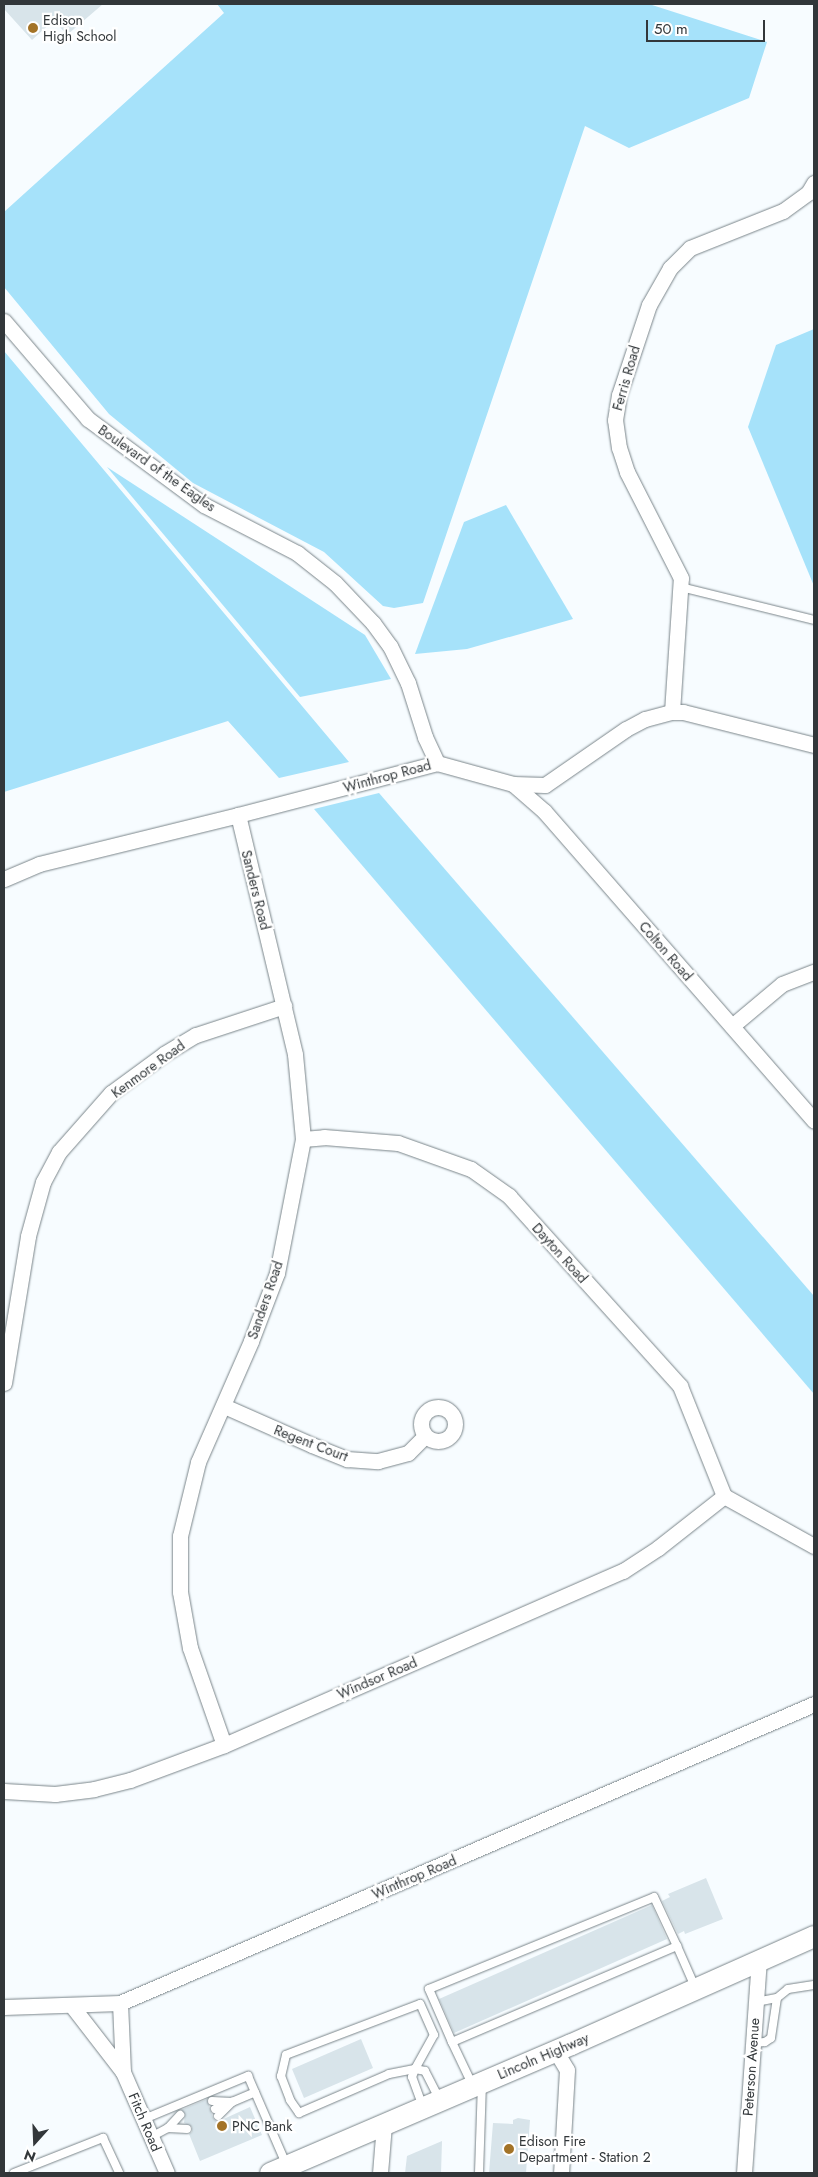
<!DOCTYPE html>
<style>
body{margin:0}
#map{position:relative;width:818px;height:2177px;overflow:hidden;background:#f7fcff;font-family:Jost,sans-serif}
div>[style]{position:absolute}
.green>*{inset:0;background:#a6e2fa}
.building>*{inset:0;background:#d8e4ea}
.roads{filter:drop-shadow(0 0 1px #7a858a) drop-shadow(0 0 1px #7a858a)}
.lane>*{height:8px;margin:-4px;padding:0 4px;transform-origin:4px;border-radius:4px;background:#fff}
.street>*{height:15px;margin:-7.5px;padding:0 7.5px;transform-origin:7.5px;border-radius:7.5px;background:#fff}
.street>.ring{margin:-7.5px;padding:0;box-sizing:content-box;background:none;border:15px solid #fff;border-radius:50%}
.secondary>*{height:21px;margin:-10.5px;padding:0 10.5px;transform-origin:10.5px;border-radius:10.5px;background:#fff}
.dots>*{width:14px;height:14px;translate:-50% -50%;box-sizing:border-box;border:2px solid #fff;border-radius:50%}
span{translate:-50% -50%;white-space:nowrap;text-align:center;line-height:1.15;-webkit-text-stroke:4.5px #fff;paint-order:stroke}
.poi-label{font-size:14px;color:#32373a}
.left{translate:0 -50%;text-align:left}
.street-label{font-size:14px;color:#32373a}
.frame{position:absolute;inset:0;border:5px solid #32373a;pointer-events:none}
.north{position:absolute;left:10px;top:2117px;width:50px;height:50px;-webkit-text-stroke:4px #fff;paint-order:stroke;rotate:200deg;font-size:14px;font-weight:700;line-height:20px;text-align:center;color:#32373a}
.north::after{content:'';display:block;margin:auto;width:18px;height:22px;background:#32373a;clip-path:polygon(50% 0,100% 100%,50% 72%,0 100%)}
.scale{position:absolute;left:646px;top:20px;width:119px;height:22px;box-sizing:border-box;border:2px solid #32373a;border-top:0;padding-left:6px;font-size:15px;line-height:18px;white-space:nowrap;color:#32373a;-webkit-text-stroke:4px #fff;paint-order:stroke}
</style>
<div id="map">
<div class="green">
<i style="clip-path:polygon(217px 4px,649px 4px,767px 42px,749px 98px,629px 148px,585px 126px,423px 603px,394px 608px,383px 606px,324px 552px,193px 483px,109px 414px,4px 287px,4px 212px,224px 13px)"></i>
<i style="clip-path:polygon(814px 329px,814px 586px,748px 427px,776px 345px)"></i>
<i style="clip-path:polygon(4px 351px,349px 762px,279px 778px,228px 721px,4px 792px)"></i>
<i style="clip-path:polygon(107px 467px,365px 635px,391px 679px,300px 697px)"></i>
<i style="clip-path:polygon(506px 505px,573px 619px,467px 649px,415px 654px,464px 522px)"></i>
<i style="clip-path:polygon(379px 793px,814px 1296px,814px 1394px,314px 809px)"></i>
</div>
<div class="building">
<i style="clip-path:polygon(4px 4px,103px 4px,67px 35px,54px 20px,32px 40px,4px 9px)"></i>
<i style="clip-path:polygon(706px 1878px,723px 1919px,685px 1934px,684px 1931px,678px 1934px,662px 1901px,670px 1897px,668px 1894px)"></i>
<i style="clip-path:polygon(652px 1905px,667px 1939px,454px 2033px,439px 1999px)"></i>
<i style="clip-path:polygon(361px 2039px,373px 2068px,304px 2098px,292px 2069px)"></i>
<i style="clip-path:polygon(207px 2099px,213px 2118px,217px 2122px,250px 2107px,262px 2135px,200px 2161px,189px 2134px,192px 2132px,192px 2127px,184px 2123px,185px 2114px,181px 2110px)"></i>
<i style="clip-path:polygon(518px 2118px,530px 2120px,526px 2173px,489px 2173px,493px 2123px,513px 2124px,513px 2120px)"></i>
<i style="clip-path:polygon(442px 2141px,441px 2173px,405px 2173px,407px 2156px)"></i>
</div>
<div class="roads">
<div class="lane">
<i style="left:681px;top:587px;width:137px;rotate:13.9deg"></i>
<i style="left:756px;top:2002px;width:21px;rotate:-11deg"></i>
<i style="left:452px;top:2042px;width:58px;rotate:-113.5deg"></i>
<i style="left:429px;top:1989px;width:243px;rotate:-22.2deg"></i>
<i style="left:654px;top:1897px;width:54px;rotate:64.9deg"></i>
<i style="left:753px;top:2043px;width:12px;rotate:-5deg"></i>
<i style="left:765px;top:2042px;width:7px;rotate:-34deg"></i>
<i style="left:771px;top:2038px;width:40px;rotate:-81.5deg"></i>
<i style="left:777px;top:1998px;width:14px;rotate:-39deg"></i>
<i style="left:788px;top:1989px;width:26px;rotate:-9deg"></i>
<i style="left:472px;top:2084px;width:47px;rotate:-115.5deg"></i>
<i style="left:452px;top:2042px;width:245px;rotate:-23.1deg"></i>
<i style="left:677px;top:1946px;width:45px;rotate:66.3deg"></i>
<i style="left:212px;top:2101px;width:20px;rotate:3deg"></i>
<i style="left:232px;top:2102px;width:25px;rotate:-23deg"></i>
<i style="left:423px;top:2107px;width:32px;rotate:-110deg"></i>
<i style="left:412px;top:2077px;width:9px;rotate:-69deg"></i>
<i style="left:415px;top:2069px;width:39px;rotate:-61deg"></i>
<i style="left:434px;top:2035px;width:34px;rotate:-114deg"></i>
<i style="left:420px;top:2004px;width:143px;rotate:159.2deg"></i>
<i style="left:286px;top:2055px;width:22px;rotate:103deg"></i>
<i style="left:281px;top:2076px;width:26px;rotate:69deg"></i>
<i style="left:290px;top:2100px;width:16px;rotate:55deg"></i>
<i style="left:299px;top:2113px;width:98px;rotate:-23.4deg"></i>
<i style="left:389px;top:2074px;width:26px;rotate:-11deg"></i>
<i style="left:415px;top:2069px;width:10px;rotate:11deg"></i>
<i style="left:425px;top:2071px;width:31px;rotate:63deg"></i>
<i style="left:215px;top:2109px;width:13px;rotate:-23deg"></i>
<i style="left:218px;top:2116px;width:20px;rotate:-45deg"></i>
<i style="left:144px;top:2119px;width:113px;rotate:-22.5deg"></i>
<i style="left:248px;top:2076px;width:96px;rotate:66.6deg"></i>
<i style="left:168px;top:2128px;width:19px;rotate:3deg"></i>
<i style="left:151px;top:2137px;width:19px;rotate:-28deg"></i>
<i style="left:168px;top:2128px;width:18px;rotate:-47deg"></i>
<i style="left:14px;top:2173px;width:96px;rotate:-21.5deg"></i>
<i style="left:103px;top:2138px;width:38px;rotate:65deg"></i>
<i style="left:479px;top:2173px;width:89px;rotate:-88.1deg"></i>
</div>
<div class="street">
<i style="left:4px;top:321px;width:129px;rotate:49.4deg"></i>
<i style="left:88px;top:419px;width:144px;rotate:36.6deg"></i>
<i style="left:204px;top:505px;width:105px;rotate:27.3deg"></i>
<i style="left:297px;top:553px;width:48px;rotate:38.3deg"></i>
<i style="left:335px;top:583px;width:55px;rotate:46.5deg"></i>
<i style="left:373px;top:623px;width:29px;rotate:54deg"></i>
<i style="left:390px;top:646px;width:41px;rotate:64.1deg"></i>
<i style="left:408px;top:683px;width:57px;rotate:72.5deg"></i>
<i style="left:425px;top:737px;width:29px;rotate:65deg"></i>
<i style="left:672px;top:712px;width:134px;rotate:-86.2deg"></i>
<i style="left:681px;top:578px;width:119px;rotate:-117deg"></i>
<i style="left:627px;top:472px;width:25px;rotate:-108deg"></i>
<i style="left:619px;top:448px;width:28px;rotate:-98deg"></i>
<i style="left:615px;top:420px;width:25px;rotate:-81deg"></i>
<i style="left:619px;top:395px;width:95px;rotate:-71.6deg"></i>
<i style="left:649px;top:305px;width:43px;rotate:-60.4deg"></i>
<i style="left:670px;top:268px;width:28px;rotate:-45deg"></i>
<i style="left:690px;top:248px;width:100px;rotate:-21.7deg"></i>
<i style="left:783px;top:211px;width:31px;rotate:-36deg"></i>
<i style="left:808px;top:193px;width:12px;rotate:-59deg"></i>
<i style="left:513px;top:784px;width:41px;rotate:41.1deg"></i>
<i style="left:544px;top:811px;width:411px;rotate:48.9deg"></i>
<i style="left:4px;top:879px;width:38px;rotate:-23deg"></i>
<i style="left:39px;top:864px;width:205px;rotate:-13.8deg"></i>
<i style="left:238px;top:815px;width:206px;rotate:-14.6deg"></i>
<i style="left:437px;top:763px;width:79px;rotate:15.4deg"></i>
<i style="left:513px;top:784px;width:32px;rotate:2deg"></i>
<i style="left:545px;top:785px;width:98px;rotate:-34.7deg"></i>
<i style="left:626px;top:729px;width:21px;rotate:-28deg"></i>
<i style="left:645px;top:719px;width:28px;rotate:-15deg"></i>
<i style="left:672px;top:712px;width:11px"></i>
<i style="left:683px;top:712px;width:135px;rotate:14.1deg"></i>
<i style="left:732px;top:1026px;width:65px;rotate:-40deg"></i>
<i style="left:782px;top:984px;width:34px;rotate:-21deg"></i>
<i style="left:303px;top:1139px;width:21px;rotate:-5deg"></i>
<i style="left:324px;top:1137px;width:74px;rotate:4.6deg"></i>
<i style="left:398px;top:1143px;width:77px;rotate:19.6deg"></i>
<i style="left:471px;top:1169px;width:47px;rotate:35.4deg"></i>
<i style="left:509px;top:1196px;width:256px;rotate:48deg"></i>
<i style="left:680px;top:1386px;width:118px;rotate:68.2deg"></i>
<i style="left:4px;top:1383px;width:149px;rotate:-80.7deg"></i>
<i style="left:28px;top:1236px;width:56px;rotate:-74.5deg"></i>
<i style="left:43px;top:1182px;width:34px;rotate:-62deg"></i>
<i style="left:59px;top:1152px;width:79px;rotate:-48.6deg"></i>
<i style="left:111px;top:1093px;width:66px;rotate:-36.3deg"></i>
<i style="left:164px;top:1054px;width:37px;rotate:-31deg"></i>
<i style="left:196px;top:1035px;width:93px;rotate:-18.2deg"></i>
<i style="left:224px;top:1406px;width:96px;rotate:23.9deg"></i>
<i style="left:312px;top:1445px;width:38px;rotate:22deg"></i>
<i style="left:347px;top:1459px;width:31px;rotate:4deg"></i>
<i style="left:378px;top:1461px;width:31px;rotate:-15deg"></i>
<i style="left:408px;top:1453px;width:24px;rotate:-45deg"></i>
<i class="ring" style="left:421px;top:1407px;width:19px;height:19px"></i>
<i style="left:724px;top:1496px;width:103px;rotate:29.1deg"></i>
<i style="left:224px;top:1745px;width:103px;rotate:-109.3deg"></i>
<i style="left:190px;top:1648px;width:57px;rotate:-100.1deg"></i>
<i style="left:180px;top:1592px;width:56px;rotate:-90deg"></i>
<i style="left:180px;top:1536px;width:76px;rotate:-76.3deg"></i>
<i style="left:198px;top:1462px;width:132px;rotate:-66.3deg"></i>
<i style="left:251px;top:1341px;width:73px;rotate:-69.1deg"></i>
<i style="left:277px;top:1273px;width:136px;rotate:-79deg"></i>
<i style="left:303px;top:1139px;width:85px;rotate:-95.4deg"></i>
<i style="left:295px;top:1054px;width:246px;rotate:-103.4deg"></i>
<i style="left:4px;top:1791px;width:51px;rotate:3.4deg"></i>
<i style="left:55px;top:1794px;width:39px;rotate:-7deg"></i>
<i style="left:94px;top:1789px;width:37px;rotate:-14deg"></i>
<i style="left:130px;top:1780px;width:100px;rotate:-20.4deg"></i>
<i style="left:224px;top:1745px;width:435px;rotate:-23.6deg"></i>
<i style="left:623px;top:1571px;width:42px;rotate:-33.3deg"></i>
<i style="left:658px;top:1548px;width:84px;rotate:-38.2deg"></i>
<i style="left:120px;top:2003px;width:69px;rotate:87.5deg"></i>
<i style="left:72px;top:2006px;width:83px;rotate:52.3deg"></i>
<i style="left:123px;top:2072px;width:110px;rotate:66.5deg"></i>
<i style="left:4px;top:2007px;width:116px;rotate:-2deg"></i>
<i style="left:120px;top:2003px;width:756px;rotate:-23.31deg"></i>
<i style="left:555px;top:2050px;width:23px;rotate:59deg"></i>
<i style="left:567px;top:2070px;width:103px;rotate:93.3deg"></i>
<i style="left:380px;top:2173px;width:49px;rotate:-85.3deg"></i>
<i style="left:744px;top:2173px;width:213px;rotate:-86deg"></i>
</div>
<div class="secondary">
<i style="left:270px;top:2173px;width:327px;rotate:-23.2deg"></i>
<i style="left:571px;top:2044px;width:266px;rotate:-24deg"></i>
</div>
</div>
<div class="dots">
<i style="left:33px;top:28px;background:#a37327"></i>
<i style="left:222px;top:2126px;background:#a37327"></i>
<i style="left:509px;top:2149px;background:#a37327"></i>
</div>
<div class="poi-label">
<span class="left" style="left:43px;top:28px">Edison<br>High School</span>
<span class="left" style="left:232px;top:2126px">PNC Bank</span>
<span class="left" style="left:519px;top:2149px">Edison Fire<br>Department - Station 2</span>
</div>
<div class="street-label">
<span style="left:626px;top:378px;rotate:-74deg">Ferris Road</span>
<span style="left:157px;top:468px;rotate:35deg">Boulevard of the Eagles</span>
<span style="left:387px;top:776px;rotate:-15deg">Winthrop Road</span>
<span style="left:256px;top:890px;rotate:76deg">Sanders Road</span>
<span style="left:666px;top:951px;rotate:49deg">Colton Road</span>
<span style="left:148px;top:1069px;rotate:-36deg">Kenmore Road</span>
<span style="left:560px;top:1253px;rotate:48deg">Dayton Road</span>
<span style="left:265px;top:1300px;rotate:-71deg">Sanders Road</span>
<span style="left:311px;top:1443px;rotate:21deg">Regent Court</span>
<span style="left:377px;top:1678px;rotate:-23deg">Windsor Road</span>
<span style="left:414px;top:1877px;rotate:-23deg">Winthrop Road</span>
<span style="left:543px;top:2056px;rotate:-23deg">Lincoln Highway</span>
<span style="left:751px;top:2067px;rotate:-86deg">Peterson Avenue</span>
<span style="left:145px;top:2122px;rotate:67deg">Fitch Road</span>
</div>
<div class="frame"></div>
<div class="north">N</div>
<div class="scale">50 m</div>
</div>
